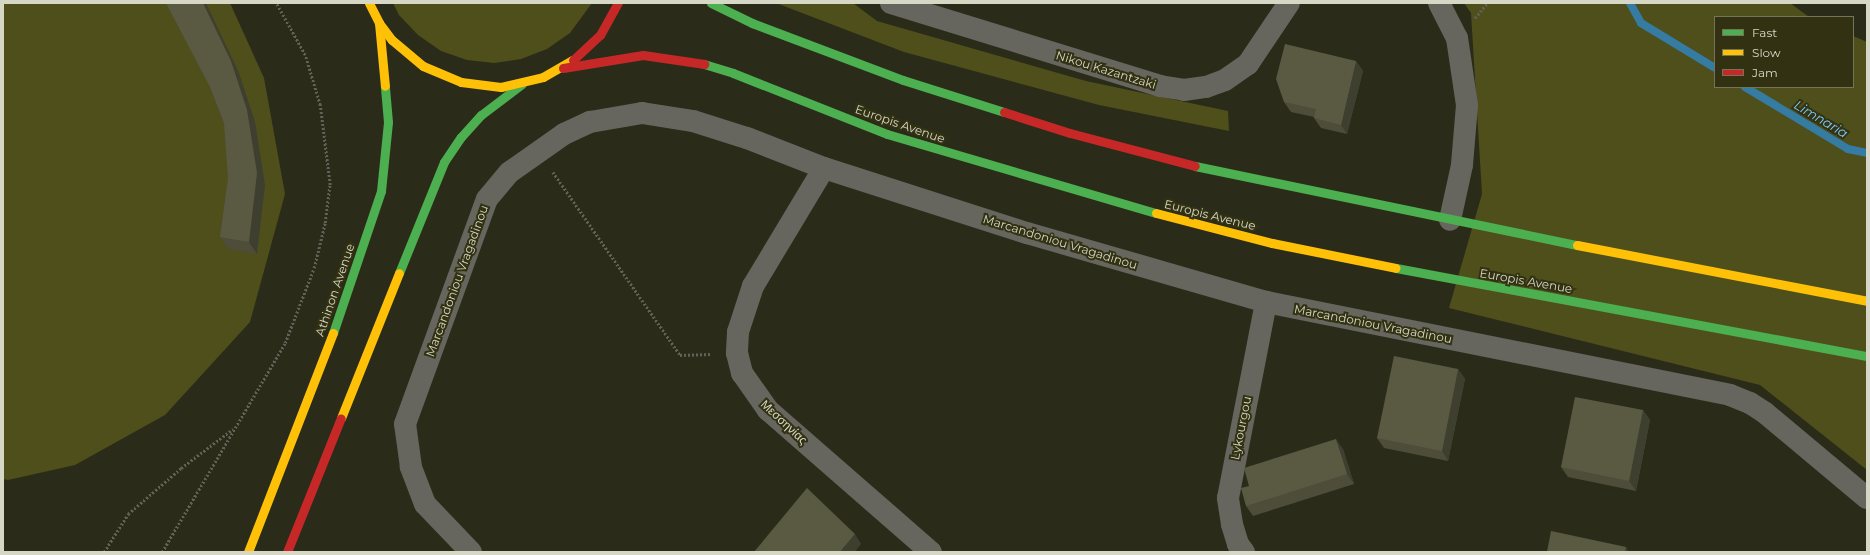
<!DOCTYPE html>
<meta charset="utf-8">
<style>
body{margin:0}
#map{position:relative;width:1870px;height:555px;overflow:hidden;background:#2b2b1a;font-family:Montserrat,sans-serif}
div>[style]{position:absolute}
.green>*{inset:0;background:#4e4f1b}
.stream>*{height:8px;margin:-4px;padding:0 4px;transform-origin:4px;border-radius:4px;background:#357ba2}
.path>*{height:2.5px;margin-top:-1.25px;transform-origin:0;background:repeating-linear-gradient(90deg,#616258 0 2px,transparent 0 4px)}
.street>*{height:22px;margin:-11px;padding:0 11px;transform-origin:11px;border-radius:11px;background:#66665f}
.fast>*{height:9px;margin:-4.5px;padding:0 4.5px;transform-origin:4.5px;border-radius:4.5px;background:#4caf50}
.slow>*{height:9px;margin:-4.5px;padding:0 4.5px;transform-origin:4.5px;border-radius:4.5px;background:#ffc107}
.jam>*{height:9px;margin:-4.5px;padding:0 4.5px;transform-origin:4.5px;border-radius:4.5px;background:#c62828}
.wall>*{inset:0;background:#4d4d3a}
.shaded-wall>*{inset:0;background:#3f3f2f}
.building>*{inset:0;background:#5a5a43}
span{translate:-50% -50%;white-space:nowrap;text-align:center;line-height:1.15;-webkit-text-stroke:4px #323213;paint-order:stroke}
.street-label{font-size:12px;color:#d6d7c5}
.water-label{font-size:13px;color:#7cccfc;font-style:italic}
.frame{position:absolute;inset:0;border:4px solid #d6d7c5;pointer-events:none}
.legend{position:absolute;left:1714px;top:16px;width:140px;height:72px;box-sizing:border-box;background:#323213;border:1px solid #74745a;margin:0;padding:5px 7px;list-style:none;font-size:12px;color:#d6d7c5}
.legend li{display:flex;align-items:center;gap:8px;height:20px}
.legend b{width:20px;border:1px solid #74745a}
</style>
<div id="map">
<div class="green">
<i style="clip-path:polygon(3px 3px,230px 3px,264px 78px,285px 194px,250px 322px,165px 415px,75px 465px,8px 480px,3px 479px)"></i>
<i style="clip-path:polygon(393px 3px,592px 3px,570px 33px,547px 49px,521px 59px,494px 63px,467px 60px,441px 51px,418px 35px,399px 15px)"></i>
<i style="clip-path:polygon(776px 3px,853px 3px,877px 21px,1086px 81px,1228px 111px,1229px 131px,1099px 105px,904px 52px)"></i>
<i style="clip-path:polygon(1464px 3px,1790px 3px,1809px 17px,1715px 17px,1715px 87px,1853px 87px,1853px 36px,1867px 42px,1867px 470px,1760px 385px,1449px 308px,1482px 194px,1471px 13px)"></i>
</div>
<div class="stream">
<i style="left:1630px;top:3px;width:23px;rotate:61deg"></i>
<i style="left:1641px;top:23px;width:87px;rotate:31.3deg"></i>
<i style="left:1745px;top:87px;width:120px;rotate:31deg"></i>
<i style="left:1848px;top:149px;width:19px;rotate:12deg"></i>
</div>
<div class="path">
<i style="left:1475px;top:18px;width:19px;rotate:-51deg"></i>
<i style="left:553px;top:172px;width:223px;rotate:55.2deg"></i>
<i style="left:680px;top:355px;width:32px;rotate:-2deg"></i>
<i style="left:104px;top:552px;width:45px;rotate:-57.7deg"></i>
<i style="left:128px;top:514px;width:70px;rotate:-41deg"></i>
<i style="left:181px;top:468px;width:65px;rotate:-36.9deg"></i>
<i style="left:162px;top:552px;width:243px;rotate:-59.5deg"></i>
<i style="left:285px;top:343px;width:80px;rotate:-68.9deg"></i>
<i style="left:314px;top:268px;width:46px;rotate:-76.3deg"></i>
<i style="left:325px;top:223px;width:38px;rotate:-83deg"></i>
<i style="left:330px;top:185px;width:81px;rotate:-97.1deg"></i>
<i style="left:320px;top:105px;width:52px;rotate:-106.7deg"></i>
<i style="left:305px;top:55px;width:60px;rotate:-119.1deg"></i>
</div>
<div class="street">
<i style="left:891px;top:3px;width:282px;rotate:17.1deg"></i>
<i style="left:1160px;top:86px;width:24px;rotate:9deg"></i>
<i style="left:1184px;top:90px;width:22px;rotate:-8deg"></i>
<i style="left:1206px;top:87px;width:20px;rotate:-20deg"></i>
<i style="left:1225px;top:80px;width:28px;rotate:-35deg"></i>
<i style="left:1248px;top:64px;width:73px;rotate:-56.1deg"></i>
<i style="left:1439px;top:3px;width:39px;rotate:63deg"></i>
<i style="left:1457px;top:38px;width:68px;rotate:81.5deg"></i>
<i style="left:1467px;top:105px;width:60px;rotate:94.8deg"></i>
<i style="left:1462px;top:165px;width:56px;rotate:102.3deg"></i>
<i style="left:824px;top:168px;width:138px;rotate:121deg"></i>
<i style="left:753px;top:286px;width:48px;rotate:108.1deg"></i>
<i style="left:738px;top:332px;width:21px;rotate:93deg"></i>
<i style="left:737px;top:353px;width:21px;rotate:76deg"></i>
<i style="left:742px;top:373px;width:45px;rotate:54.9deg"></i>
<i style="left:768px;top:410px;width:216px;rotate:41.1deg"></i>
<i style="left:471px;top:552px;width:66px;rotate:-133.8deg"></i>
<i style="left:425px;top:504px;width:40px;rotate:-111deg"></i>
<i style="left:411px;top:467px;width:43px;rotate:-97.9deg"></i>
<i style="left:405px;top:424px;width:239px;rotate:-70deg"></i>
<i style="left:487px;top:199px;width:35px;rotate:-50deg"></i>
<i style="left:510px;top:172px;width:66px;rotate:-35.1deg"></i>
<i style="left:564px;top:134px;width:29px;rotate:-25deg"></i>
<i style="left:590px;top:122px;width:53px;rotate:-9.8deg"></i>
<i style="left:642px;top:113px;width:52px;rotate:8.9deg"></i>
<i style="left:693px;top:121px;width:57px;rotate:17.5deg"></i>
<i style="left:747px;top:138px;width:83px;rotate:21.3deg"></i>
<i style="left:824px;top:168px;width:213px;rotate:17.8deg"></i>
<i style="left:1027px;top:233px;width:249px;rotate:16.1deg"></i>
<i style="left:1266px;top:302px;width:473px;rotate:11.3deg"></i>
<i style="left:1730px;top:395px;width:22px;rotate:22deg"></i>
<i style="left:1750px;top:403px;width:17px;rotate:33deg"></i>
<i style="left:1764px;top:412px;width:134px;rotate:39.9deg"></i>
<i style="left:1244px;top:552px;width:10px;rotate:-127deg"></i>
<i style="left:1238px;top:544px;width:21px;rotate:-107deg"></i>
<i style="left:1232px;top:524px;width:26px;rotate:-99deg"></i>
<i style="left:1228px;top:498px;width:200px;rotate:-79deg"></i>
</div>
<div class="fast">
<i style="left:711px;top:3px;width:46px;rotate:26deg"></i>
<i style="left:752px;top:23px;width:161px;rotate:20.7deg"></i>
<i style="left:903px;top:80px;width:106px;rotate:17.6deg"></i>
<i style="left:704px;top:64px;width:30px;rotate:17deg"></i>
<i style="left:733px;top:73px;width:166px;rotate:21.6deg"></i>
<i style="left:887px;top:134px;width:280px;rotate:16.4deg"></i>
<i style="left:1195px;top:166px;width:390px;rotate:11.7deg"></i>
<i style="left:1396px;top:268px;width:479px;rotate:10.6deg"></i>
<i style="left:399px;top:273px;width:120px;rotate:-67.9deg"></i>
<i style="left:444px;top:162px;width:30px;rotate:-56deg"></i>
<i style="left:461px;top:137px;width:30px;rotate:-48deg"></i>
<i style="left:481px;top:115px;width:51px;rotate:-37.1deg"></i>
<i style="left:333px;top:333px;width:150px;rotate:-71.3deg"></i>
<i style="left:381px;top:191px;width:69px;rotate:-84.2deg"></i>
<i style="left:388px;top:122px;width:36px;rotate:-95deg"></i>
</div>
<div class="slow">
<i style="left:369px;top:3px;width:22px;rotate:63deg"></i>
<i style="left:379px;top:23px;width:21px;rotate:53deg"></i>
<i style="left:392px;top:40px;width:40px;rotate:40deg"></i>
<i style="left:423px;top:66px;width:41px;rotate:22.8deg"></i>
<i style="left:461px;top:82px;width:40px;rotate:7.1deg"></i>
<i style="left:501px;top:87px;width:43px;rotate:-13.4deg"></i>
<i style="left:543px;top:77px;width:34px;rotate:-30deg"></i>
<i style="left:379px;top:23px;width:63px;rotate:84.6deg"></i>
<i style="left:1156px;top:213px;width:120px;rotate:14.5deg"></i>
<i style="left:1272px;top:243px;width:126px;rotate:11.4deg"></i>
<i style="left:1577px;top:245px;width:295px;rotate:10.9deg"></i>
<i style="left:341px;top:418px;width:156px;rotate:-68.2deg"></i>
<i style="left:248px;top:552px;width:235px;rotate:-68.8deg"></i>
</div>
<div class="jam">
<i style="left:573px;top:60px;width:37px;rotate:-43deg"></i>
<i style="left:600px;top:35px;width:37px;rotate:-61deg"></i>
<i style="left:563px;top:68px;width:81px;rotate:-9.2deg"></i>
<i style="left:643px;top:55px;width:62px;rotate:8.4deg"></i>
<i style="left:1004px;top:112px;width:69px;rotate:17.7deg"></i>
<i style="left:1070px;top:133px;width:129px;rotate:14.8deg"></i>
<i style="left:287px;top:552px;width:144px;rotate:-68.1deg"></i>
</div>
<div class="wall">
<i style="clip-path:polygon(1356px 61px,1363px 71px,1347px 134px,1321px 128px,1314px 118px,1314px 117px,1291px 112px,1284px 102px)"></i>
<i style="clip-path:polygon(239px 73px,255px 122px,265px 185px,257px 254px,228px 249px,220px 237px,228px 178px,224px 123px,210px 87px)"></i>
<i style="clip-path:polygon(1458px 369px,1465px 379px,1448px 461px,1384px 448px,1377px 438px)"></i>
<i style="clip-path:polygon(1643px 410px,1650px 420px,1636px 491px,1568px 477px,1561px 467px)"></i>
<i style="clip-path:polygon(1343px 449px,1354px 484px,1253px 516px,1246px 506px,1249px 486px)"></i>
</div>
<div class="shaded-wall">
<i style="clip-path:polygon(203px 3px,206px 3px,239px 73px,255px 122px,265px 185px,257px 254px,249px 242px)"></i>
<i style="clip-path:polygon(1356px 61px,1363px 71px,1347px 134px,1341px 125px)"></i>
<i style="clip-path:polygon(1458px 369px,1465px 379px,1448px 461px,1442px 451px)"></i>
<i style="clip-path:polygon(1643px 410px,1650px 420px,1636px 491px,1629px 481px)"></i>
<i style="clip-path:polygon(1336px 439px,1343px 449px,1354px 484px,1347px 474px)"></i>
<i style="clip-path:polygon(855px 534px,861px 544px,855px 552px,840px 552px)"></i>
<i style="clip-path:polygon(1626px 547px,1629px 552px,1625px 552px)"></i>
</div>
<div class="building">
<i style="clip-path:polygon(166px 3px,203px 3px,231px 61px,247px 110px,257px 173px,249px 242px,220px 237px,228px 178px,224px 123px,210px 87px)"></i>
<i style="clip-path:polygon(1285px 44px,1356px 61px,1341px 125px,1314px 118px,1316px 109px,1284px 102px,1276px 79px)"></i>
<i style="clip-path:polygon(1394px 356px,1458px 369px,1442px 451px,1377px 438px)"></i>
<i style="clip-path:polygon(1575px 397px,1643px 410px,1629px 481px,1561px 467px)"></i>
<i style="clip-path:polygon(1336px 439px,1347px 474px,1246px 506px,1241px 488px,1249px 486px,1244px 468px)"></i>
<i style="clip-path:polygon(807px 488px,855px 534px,840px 552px,754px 552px)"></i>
<i style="clip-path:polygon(1551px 531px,1626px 547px,1625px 552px,1547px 552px)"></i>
</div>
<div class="street-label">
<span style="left:1106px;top:70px;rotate:17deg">Nikou Kazantzaki</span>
<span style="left:900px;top:124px;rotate:19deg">Europis Avenue</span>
<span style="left:1210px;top:215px;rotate:14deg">Europis Avenue</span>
<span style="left:1060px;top:242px;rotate:17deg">Marcandoniou Vragadinou</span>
<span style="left:457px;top:281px;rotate:-70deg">Marcandoniou Vragadinou</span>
<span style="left:1526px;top:281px;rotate:10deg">Europis Avenue</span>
<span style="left:335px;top:290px;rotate:-71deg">Athinon Avenue</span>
<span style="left:1373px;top:324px;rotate:11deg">Marcandoniou Vragadinou</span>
<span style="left:784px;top:422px;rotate:43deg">Μεσσηνίας</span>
<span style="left:1241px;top:428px;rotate:-79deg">Lykourgou</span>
</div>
<div class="water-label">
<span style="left:1821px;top:119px;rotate:31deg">Limnaria</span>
</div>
<div class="frame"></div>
<ul class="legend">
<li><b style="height:5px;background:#4caf50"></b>Fast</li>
<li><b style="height:5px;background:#ffc107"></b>Slow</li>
<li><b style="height:5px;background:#c62828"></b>Jam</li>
</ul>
</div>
